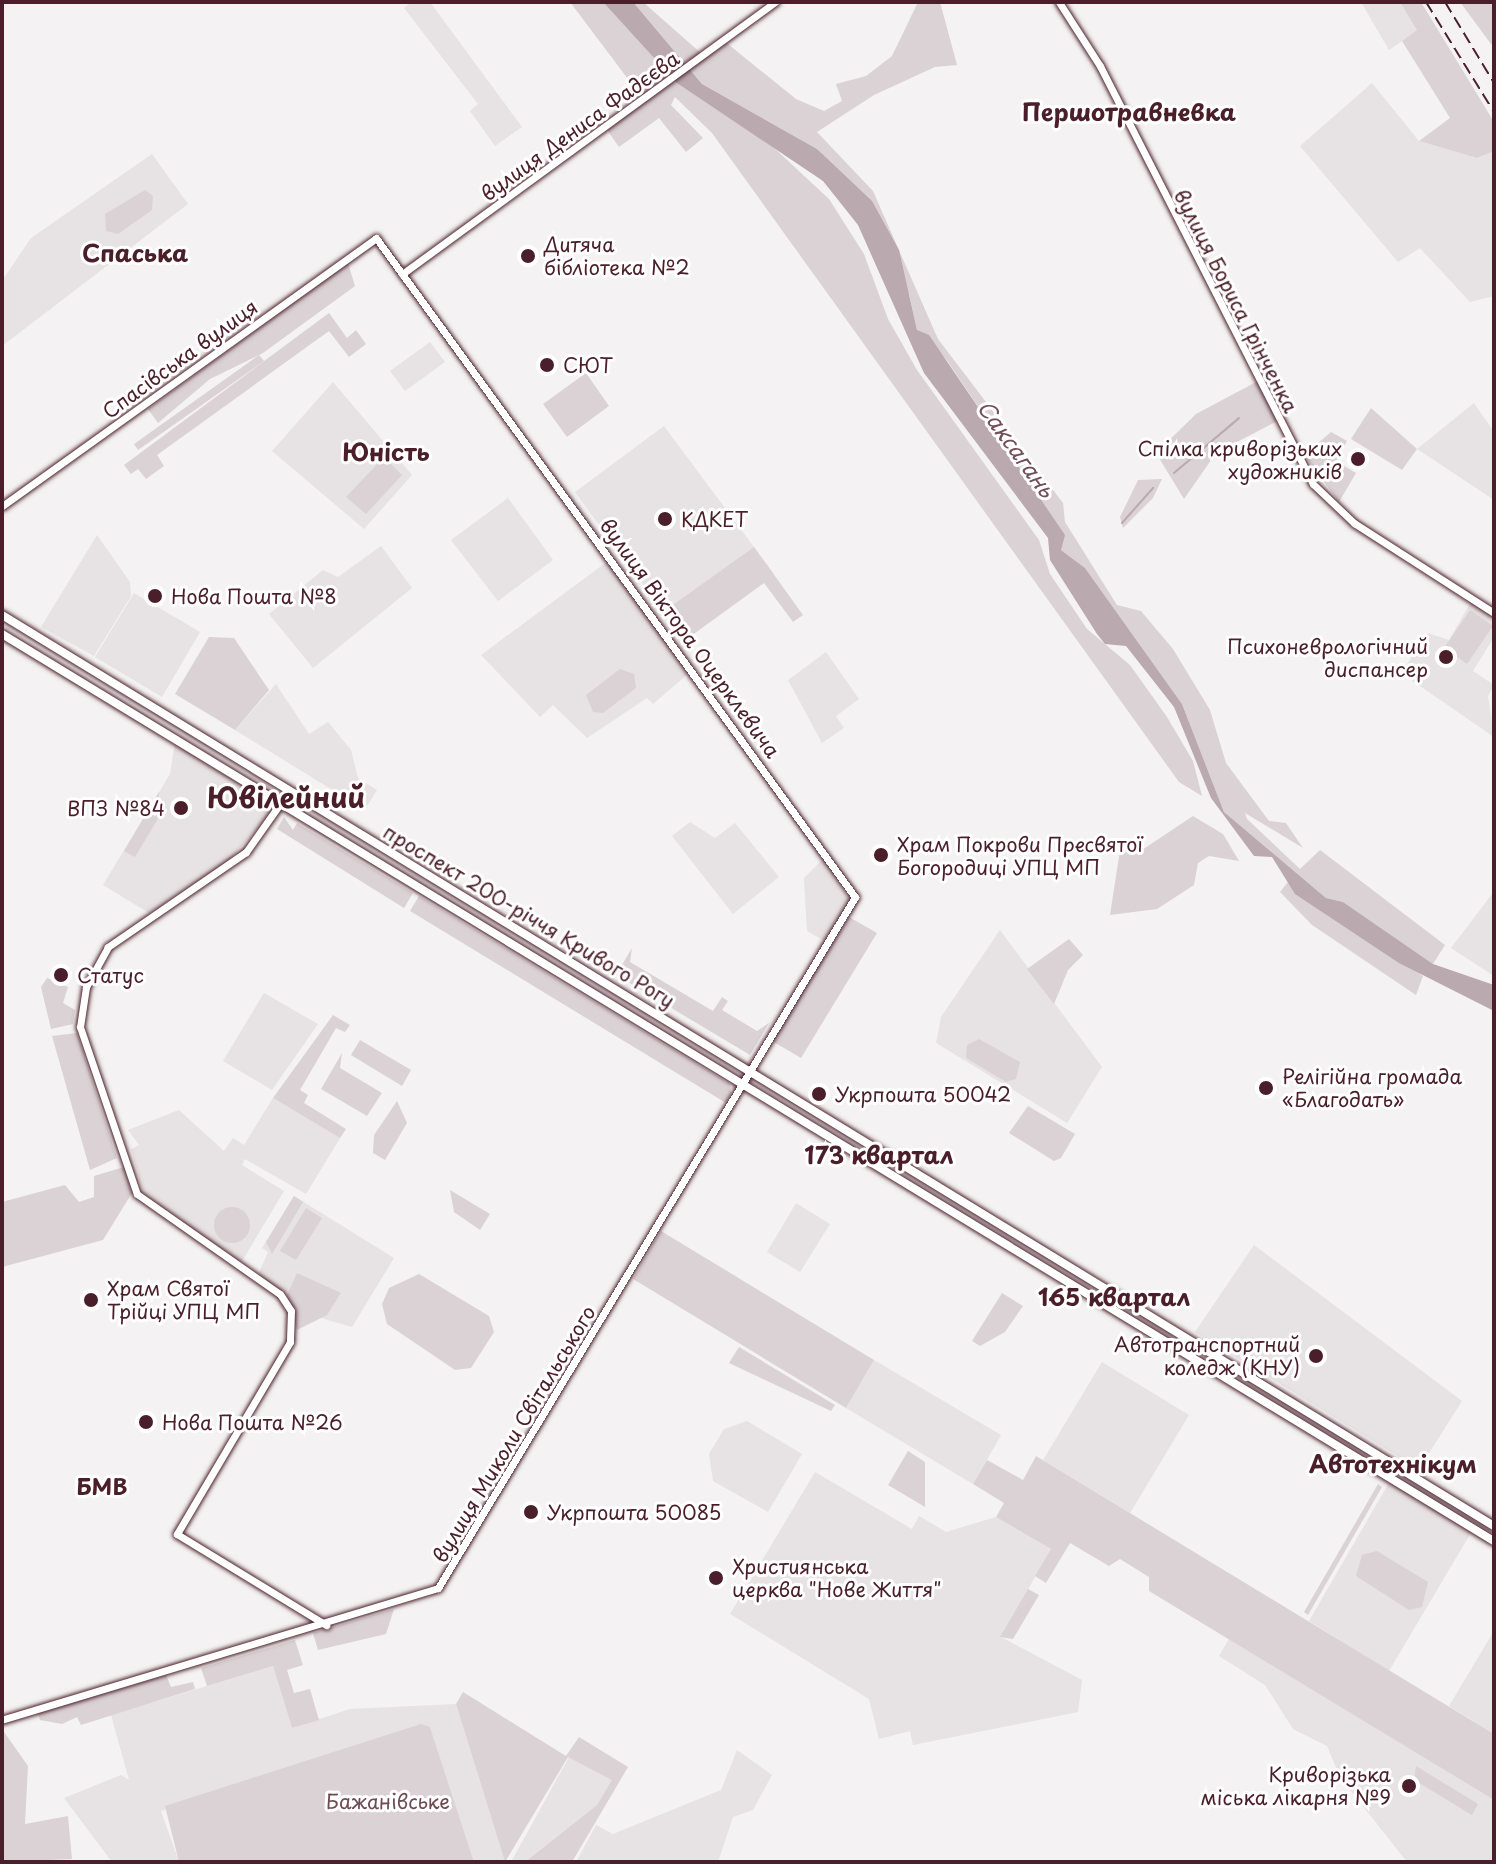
<!DOCTYPE html>
<meta charset="utf-8">
<style>
body{margin:0}
#map{position:relative;width:1496px;height:1864px;overflow:hidden;background:#f4f2f2;font-family:"Playpen Sans",sans-serif}
div>[style]{position:absolute}
.built>*{inset:0;background:#e7e2e3}
.green>*{inset:0;background:#dbd2d5}
.round{border-radius:50%}
.water>*{inset:0;background:#baa9ae}
.stream>*{height:2px;margin:-1px;padding:0 1px;transform-origin:1px;border-radius:1px;background:#baa9ae}
.roads{filter:drop-shadow(0 0 2px #4a1f2b) drop-shadow(0 0 2px #4a1f2b)}
.secondary>*{height:7px;margin:-3.5px;padding:0 3.5px;transform-origin:3.5px;border-radius:3.5px;background:#fff}
.primary>*{height:8px;margin:-4px;padding:0 4px;transform-origin:4px;border-radius:4px;background:#fff}
.rail>*{height:2px;margin-top:-1px;transform-origin:0;background:repeating-linear-gradient(90deg,#4a1f2b 0 12px,transparent 0 18px)}
.dots>*{width:22px;height:22px;translate:-50% -50%;box-sizing:border-box;border:4px solid #fff;border-radius:50%}
span{translate:-50% -50%;white-space:nowrap;text-align:center;line-height:1.15;-webkit-text-stroke:6px #fff;paint-order:stroke}
.street-label{font-size:20px;color:#4a1f2b}
.poi-label{font-size:20px;color:#4a1f2b}
.left{translate:0 -50%;text-align:left}
.right{translate:-100% -50%;text-align:right}
.park-label{font-size:20px;color:#6e4c56}
.water-label{font-size:22px;color:#714f59;font-style:italic}
.neighbourhood-label{font-size:22px;color:#4a1f2b;font-weight:700}
.quarter-label{font-size:24px;color:#4a1f2b;font-weight:700}
.district-label{font-size:28px;color:#4a1f2b;font-weight:700}
.frame{position:absolute;inset:0;border:4px solid #4a1f2b;pointer-events:none}
</style>
<div id="map">
<div class="built">
<i style="clip-path:polygon(411px 2px,430px 2px,522px 127px,495px 146px,470px 111px,478px 104px,404px 8px)"></i>
<i style="clip-path:polygon(1361px 2px,1400px 2px,1418px 30px,1389px 50px)"></i>
<i style="clip-path:polygon(1372px 83px,1419px 141px,1477px 158px,1494px 151px,1494px 296px,1470px 302px,1420px 248px,1398px 262px,1300px 146px)"></i>
<i style="clip-path:polygon(152px 154px,188px 204px,2px 346px,2px 281px,31px 238px)"></i>
<i style="clip-path:polygon(430px 342px,445px 362px,405px 391px,390px 371px)"></i>
<i style="clip-path:polygon(333px 382px,412px 475px,364px 529px,272px 451px)"></i>
<i style="clip-path:polygon(1474px 403px,1494px 432px,1494px 500px,1417px 449px)"></i>
<i style="clip-path:polygon(664px 426px,774px 574px,684px 641px,575px 492px)"></i>
<i style="clip-path:polygon(508px 498px,553px 560px,498px 601px,451px 540px)"></i>
<i style="clip-path:polygon(97px 535px,130px 582px,131px 596px,94px 656px,41px 627px)"></i>
<i style="clip-path:polygon(381px 546px,412px 588px,313px 668px,269px 614px,323px 570px,338px 577px)"></i>
<i style="clip-path:polygon(608px 561px,689px 673px,653px 704px,647px 698px,587px 738px,553px 705px,540px 717px,481px 655px)"></i>
<i style="clip-path:polygon(134px 593px,200px 632px,162px 697px,95px 657px)"></i>
<i style="clip-path:polygon(1472px 600px,1494px 613px,1494px 637px,1473px 671px,1494px 685px,1488px 696px,1494px 737px,1401px 673px,1428px 633px,1449px 640px)"></i>
<i style="clip-path:polygon(826px 652px,859px 699px,836px 716px,844px 728px,822px 743px,788px 680px)"></i>
<i style="clip-path:polygon(276px 684px,309px 734px,328px 722px,351px 750px,358px 778px,377px 790px,365px 810px,235px 730px)"></i>
<i style="clip-path:polygon(175px 742px,278px 805px,228px 861px,149px 913px,103px 885px,170px 774px)"></i>
<i style="clip-path:polygon(690px 822px,715px 838px,735px 823px,779px 877px,733px 914px,672px 836px)"></i>
<i style="clip-path:polygon(824px 858px,850px 901px,826px 942px,807px 931px,804px 878px)"></i>
<i style="clip-path:polygon(1492px 894px,1494px 895px,1494px 976px,1451px 948px)"></i>
<i style="clip-path:polygon(1000px 930px,1102px 1067px,1067px 1123px,936px 1043px,941px 1017px)"></i>
<i style="clip-path:polygon(264px 993px,318px 1024px,272px 1090px,223px 1061px)"></i>
<i style="clip-path:polygon(273px 1098px,340px 1138px,306px 1194px,245px 1159px,242px 1165px,284px 1191px,239px 1266px,145px 1199px,131px 1149px,139px 1145px,128px 1130px,179px 1110px,224px 1151px,233px 1138px,244px 1145px)"></i>
<i style="clip-path:polygon(294px 1196px,394px 1258px,352px 1327px,321px 1318px,258px 1275px,268px 1252px,262px 1248px)"></i>
<i style="clip-path:polygon(796px 1203px,830px 1224px,800px 1272px,767px 1252px)"></i>
<i style="clip-path:polygon(1254px 1245px,1462px 1401px,1419px 1469px,1195px 1332px)"></i>
<i style="clip-path:polygon(874px 1360px,1001px 1435px,973px 1484px,846px 1408px)"></i>
<i style="clip-path:polygon(1102px 1362px,1189px 1415px,1130px 1513px,1043px 1460px)"></i>
<i style="clip-path:polygon(747px 1421px,802px 1454px,768px 1512px,713px 1481px,709px 1454px,724px 1429px)"></i>
<i style="clip-path:polygon(815px 1472px,912px 1529px,919px 1516px,946px 1532px,996px 1517px,1051px 1549px,1001px 1637px,1082px 1680px,1078px 1712px,913px 1745px,910px 1731px,879px 1739px,869px 1699px,730px 1614px)"></i>
<i style="clip-path:polygon(1390px 1481px,1472px 1531px,1389px 1671px,1309px 1621px)"></i>
<i style="clip-path:polygon(1494px 1631px,1494px 1734px,1449px 1706px)"></i>
<i style="clip-path:polygon(1229px 1639px,1494px 1800px,1494px 1862px,1407px 1862px,1340px 1777px,1327px 1746px,1293px 1729px,1265px 1685px,1219px 1656px)"></i>
<i style="clip-path:polygon(273px 1666px,292px 1728px,350px 1709px,456px 1704px,505px 1862px,474px 1862px,430px 1727px,161px 1811px,179px 1862px,112px 1862px,64px 1798px,121px 1775px,129px 1780px,111px 1715px)"></i>
<i style="clip-path:polygon(737px 1750px,772px 1775px,753px 1810px,733px 1817px,718px 1862px,576px 1862px,596px 1825px,613px 1834px,721px 1790px)"></i>
<i style="clip-path:polygon(569px 1757px,613px 1780px,597px 1805px,525px 1862px,511px 1862px)"></i>
</div>
<div class="green">
<i style="clip-path:polygon(570px 2px,603px 2px,678px 83px,772px 146px,829px 199px,864px 254px,888px 319px,917px 370px,1039px 540px,1050px 574px,1087px 629px,1130px 665px,1167px 717px,1193px 761px,1202px 796px,1179px 782px,712px 133px,675px 97px,671px 105px,703px 138px,686px 152px,659px 118px,619px 147px,605px 127px,643px 99px)"></i>
<i style="clip-path:polygon(633px 2px,643px 2px,703px 55px,723px 40px,796px 99px,824px 111px,842px 101px,836px 84px,866px 76px,892px 56px,918px 2px,940px 2px,957px 65px,935px 67px,874px 95px,817px 132px,873px 191px,938px 339px,1063px 503px,1065px 522px,1117px 605px,1141px 611px,1173px 649px,1210px 710px,1226px 763px,1269px 821px,1286px 823px,1303px 848px,1245px 813px,1247px 819px,1300px 869px,1320px 850px,1445px 945px,1433px 964px,1343px 902px,1326px 898px,1224px 812px,1182px 704px,1085px 568px,1061px 550px,1061px 530px,946px 359px,917px 330px,909px 294px,854px 185px,817px 149px,702px 84px)"></i>
<i style="clip-path:polygon(1400px 2px,1421px 2px,1494px 122px,1494px 151px,1477px 158px,1419px 141px,1450px 118px,1402px 41px,1417px 30px)"></i>
<i style="clip-path:polygon(1460px 2px,1494px 2px,1494px 42px,1491px 44px)"></i>
<i style="clip-path:polygon(145px 190px,153px 196px,152px 210px,118px 234px,106px 231px,105px 214px)"></i>
<i style="clip-path:polygon(348px 263px,355px 286px,263px 353px,210px 379px,158px 423px,148px 409px)"></i>
<i style="clip-path:polygon(329px 313px,347px 338px,356px 330px,366px 344px,349px 357px,329px 331px,157px 455px,164px 466px,146px 479px,138px 469px,131px 474px,124px 465px)"></i>
<i style="clip-path:polygon(259px 355px,264px 361px,138px 450px,134px 444px)"></i>
<i style="clip-path:polygon(586px 373px,609px 406px,567px 437px,543px 404px)"></i>
<i style="clip-path:polygon(1258px 381px,1279px 420px,1216px 453px,1184px 499px,1156px 453px,1196px 414px)"></i>
<i style="clip-path:polygon(1371px 408px,1417px 449px,1402px 470px,1351px 439px)"></i>
<i style="clip-path:polygon(1331px 432px,1347px 441px,1336px 461px,1356px 473px,1339px 502px,1304px 455px)"></i>
<i style="clip-path:polygon(384px 457px,402px 475px,366px 514px,346px 497px)"></i>
<i style="clip-path:polygon(1162px 479px,1153px 498px,1123px 528px,1120px 517px,1138px 480px)"></i>
<i style="clip-path:polygon(754px 547px,803px 615px,793px 622px,764px 583px,684px 641px,663px 612px)"></i>
<i style="clip-path:polygon(1470px 610px,1493px 626px,1467px 664px,1444px 648px)"></i>
<i style="clip-path:polygon(209px 637px,234px 638px,269px 690px,235px 730px,175px 694px)"></i>
<i style="clip-path:polygon(620px 669px,634px 674px,636px 688px,603px 713px,593px 712px,586px 695px)"></i>
<i style="clip-path:polygon(159px 792px,159px 817px,135px 857px,124px 851px)"></i>
<i style="clip-path:polygon(1193px 816px,1223px 834px,1239px 861px,1209px 856px,1198px 863px,1194px 885px,1157px 909px,1110px 915px,1120px 850px,1139px 852px)"></i>
<i style="clip-path:polygon(284px 817px,293px 830px,297px 823px,413px 893px,404px 908px,277px 829px)"></i>
<i style="clip-path:polygon(1288px 882px,1423px 976px,1416px 995px,1312px 925px,1280px 892px)"></i>
<i style="clip-path:polygon(419px 896px,730px 1084px,731px 1094px,726px 1103px,410px 911px)"></i>
<i style="clip-path:polygon(849px 917px,877px 933px,801px 1058px,772px 1041px)"></i>
<i style="clip-path:polygon(1069px 939px,1083px 955px,1068px 970px,1054px 1004px,1027px 969px)"></i>
<i style="clip-path:polygon(632px 948px,630px 962px,713px 1011px,722px 997px,728px 1001px,722px 1010px,757px 1031px,769px 1023px,750px 1055px,616px 975px)"></i>
<i style="clip-path:polygon(47px 978px,68px 987px,63px 1003px,75px 1010px,73px 1024px,51px 1029px,41px 987px)"></i>
<i style="clip-path:polygon(333px 1015px,350px 1025px,345px 1032px,336px 1028px,300px 1090px,308px 1095px,304px 1103px,346px 1129px,340px 1138px,273px 1098px)"></i>
<i style="clip-path:polygon(77px 1033px,117px 1158px,90px 1170px,52px 1036px)"></i>
<i style="clip-path:polygon(979px 1039px,1020px 1062px,1016px 1079px,1006px 1082px,966px 1058px,967px 1045px)"></i>
<i style="clip-path:polygon(360px 1040px,411px 1070px,402px 1086px,351px 1055px)"></i>
<i style="clip-path:polygon(342px 1053px,340px 1068px,382px 1093px,367px 1116px,321px 1089px)"></i>
<i style="clip-path:polygon(397px 1101px,407px 1123px,385px 1160px,373px 1153px,374px 1135px)"></i>
<i style="clip-path:polygon(1028px 1106px,1075px 1134px,1061px 1158px,1054px 1161px,1009px 1133px)"></i>
<i style="clip-path:polygon(124px 1167px,132px 1193px,103px 1240px,2px 1267px,2px 1202px,65px 1185px,79px 1202px,94px 1197px,94px 1176px)"></i>
<i style="clip-path:polygon(450px 1190px,490px 1214px,480px 1230px,454px 1212px)"></i>
<i style="clip-path:polygon(294px 1196px,303px 1202px,272px 1254px,266px 1242px)"></i>
<i class="round" style="left:214px;top:1207px;width:36px;height:36px"></i>
<i style="clip-path:polygon(306px 1208px,322px 1218px,296px 1260px,280px 1251px)"></i>
<i style="clip-path:polygon(661px 1231px,874px 1360px,846px 1408px,633px 1279px)"></i>
<i style="clip-path:polygon(297px 1273px,341px 1293px,327px 1315px,297px 1330px,287px 1295px)"></i>
<i style="clip-path:polygon(419px 1274px,489px 1316px,494px 1332px,471px 1368px,455px 1370px,387px 1324px,382px 1304px,389px 1288px)"></i>
<i style="clip-path:polygon(1002px 1293px,1023px 1306px,1005px 1332px,980px 1346px,972px 1341px)"></i>
<i style="clip-path:polygon(739px 1347px,835px 1405px,831px 1411px,729px 1363px)"></i>
<i style="clip-path:polygon(908px 1451px,925px 1462px,925px 1507px,888px 1485px)"></i>
<i style="clip-path:polygon(1036px 1456px,1494px 1734px,1494px 1800px,1149px 1591px,1149px 1577px,1120px 1559px,1109px 1566px,1070px 1543px,1046px 1583px,1035px 1576px,1051px 1549px,996px 1517px,1004px 1503px,973px 1484px,987px 1460px,1023px 1480px)"></i>
<i style="clip-path:polygon(1378px 1484px,1382px 1487px,1308px 1615px,1304px 1612px)"></i>
<i style="clip-path:polygon(1377px 1551px,1428px 1582px,1422px 1607px,1409px 1610px,1356px 1576px,1362px 1555px)"></i>
<i style="clip-path:polygon(1028px 1589px,1039px 1595px,1013px 1639px,1000px 1637px)"></i>
<i style="clip-path:polygon(394px 1609px,386px 1634px,318px 1650px,313px 1633px)"></i>
<i style="clip-path:polygon(295px 1640px,303px 1665px,287px 1670px,294px 1693px,310px 1689px,319px 1720px,292px 1728px,273px 1666px,207px 1686px,201px 1668px)"></i>
<i style="clip-path:polygon(166px 1675px,171px 1687px,193px 1682px,195px 1689px,81px 1725px,77px 1717px,62px 1724px,40px 1720px,38px 1713px)"></i>
<i style="clip-path:polygon(463px 1692px,566px 1756px,579px 1737px,628px 1767px,572px 1862px,525px 1862px,597px 1805px,612px 1780px,568px 1757px,505px 1862px,456px 1704px)"></i>
<i style="clip-path:polygon(421px 1724px,430px 1727px,474px 1862px,179px 1862px,165px 1806px)"></i>
<i style="clip-path:polygon(2px 1729px,28px 1766px,25px 1824px,68px 1816px,72px 1859px,2px 1862px)"></i>
<i style="clip-path:polygon(1416px 1766px,1478px 1804px,1472px 1815px,1414px 1780px)"></i>
</div>
<div class="water">
<i style="clip-path:polygon(603px 2px,633px 2px,702px 84px,817px 149px,872px 201px,899px 250px,917px 330px,929px 335px,1065px 535px,1061px 550px,1085px 568px,1182px 704px,1224px 812px,1326px 898px,1343px 902px,1433px 964px,1494px 985px,1494px 1011px,1399px 963px,1295px 894px,1272px 857px,1254px 856px,1211px 798px,1174px 707px,1126px 646px,1105px 644px,1097px 634px,1050px 560px,1048px 538px,924px 373px,858px 225px,823px 181px,677px 83px)"></i>
</div>
<div class="stream">
<i style="left:1174px;top:473px;width:85px;rotate:-40.2deg"></i>
<i style="left:1122px;top:523px;width:47px;rotate:-48.5deg"></i>
</div>
<div class="roads">
<div class="secondary">
<i style="left:1059px;top:2px;width:76px;rotate:57.4deg"></i>
<i style="left:1100px;top:66px;width:469px;rotate:63deg"></i>
<i style="left:1313px;top:484px;width:57px;rotate:43.6deg"></i>
<i style="left:1354px;top:523px;width:166px;rotate:32.7deg"></i>
<i style="left:402px;top:274px;width:462px;rotate:-36.1deg"></i>
<i style="left:2px;top:506px;width:460px;rotate:-35.6deg"></i>
<i style="left:376px;top:238px;width:815px;rotate:53.99deg"></i>
<i style="left:855px;top:897px;width:807px;rotate:121.11deg"></i>
<i style="left:438px;top:1588px;width:456px;rotate:163.2deg"></i>
<i style="left:289px;top:791px;width:75px;rotate:125.2deg"></i>
<i style="left:246px;top:852px;width:168px;rotate:145.5deg"></i>
<i style="left:108px;top:947px;width:46px;rotate:118.8deg"></i>
<i style="left:86px;top:987px;width:40px;rotate:98.5deg"></i>
<i style="left:80px;top:1027px;width:176px;rotate:71.2deg"></i>
<i style="left:137px;top:1194px;width:174px;rotate:35deg"></i>
<i style="left:280px;top:1294px;width:20px;rotate:57deg"></i>
<i style="left:291px;top:1311px;width:31px;rotate:92deg"></i>
<i style="left:290px;top:1342px;width:223px;rotate:120.5deg"></i>
<i style="left:177px;top:1534px;width:175px;rotate:31.4deg"></i>
</div>
<div class="primary">
<i style="left:2px;top:615px;width:1748px;rotate:31.41deg"></i>
<i style="left:2px;top:634px;width:1746px;rotate:31.3deg"></i>
</div>
</div>
<div class="rail">
<i style="left:1426px;top:2px;width:129px;rotate:58.3deg"></i>
<i style="left:1445px;top:2px;width:95px;rotate:58.8deg"></i>
</div>
<div class="dots">
<i style="left:528px;top:256px;background:#4a1f2b"></i>
<i style="left:547px;top:365px;background:#4a1f2b"></i>
<i style="left:1358px;top:459px;background:#4a1f2b"></i>
<i style="left:665px;top:519px;background:#4a1f2b"></i>
<i style="left:155px;top:596px;background:#4a1f2b"></i>
<i style="left:1446px;top:657px;background:#4a1f2b"></i>
<i style="left:181px;top:808px;background:#4a1f2b"></i>
<i style="left:881px;top:855px;background:#4a1f2b"></i>
<i style="left:61px;top:975px;background:#4a1f2b"></i>
<i style="left:1266px;top:1088px;background:#4a1f2b"></i>
<i style="left:819px;top:1094px;background:#4a1f2b"></i>
<i style="left:91px;top:1300px;background:#4a1f2b"></i>
<i style="left:1316px;top:1356px;background:#4a1f2b"></i>
<i style="left:146px;top:1422px;background:#4a1f2b"></i>
<i style="left:531px;top:1512px;background:#4a1f2b"></i>
<i style="left:716px;top:1578px;background:#4a1f2b"></i>
<i style="left:1409px;top:1786px;background:#4a1f2b"></i>
</div>
<div class="street-label">
<span style="left:580px;top:126px;rotate:-36deg">вулиця Дениса Фадєєва</span>
<span style="left:1236px;top:301px;rotate:63deg">вулиця Бориса Грінченка</span>
<span style="left:180px;top:359px;rotate:-36deg">Спасівська вулиця</span>
<span style="left:690px;top:638px;rotate:54deg">вулиця Віктора Оцерклевича</span>
<span style="left:529px;top:916px;rotate:31deg">проспект 200-річчя Кривого Рогу</span>
<span style="left:514px;top:1434px;rotate:-59deg">вулиця Миколи Світальського</span>
</div>
<div class="poi-label">
<span class="left" style="left:544px;top:256px">Дитяча<br>бібліотека №2</span>
<span class="left" style="left:563px;top:365px">СЮТ</span>
<span class="right" style="left:1342px;top:460px">Спілка криворізьких<br>художників</span>
<span class="left" style="left:681px;top:519px">КДКЕТ</span>
<span class="left" style="left:171px;top:596px">Нова Пошта №8</span>
<span class="right" style="left:1428px;top:658px">Психоневрологічний<br>диспансер</span>
<span class="right" style="left:165px;top:808px">ВПЗ №84</span>
<span class="left" style="left:897px;top:856px">Храм Покрови Пресвятої<br>Богородиці УПЦ МП</span>
<span class="left" style="left:77px;top:975px">Статус</span>
<span class="left" style="left:1282px;top:1088px">Релігійна громада<br>«Благодать»</span>
<span class="left" style="left:835px;top:1094px">Укрпошта 50042</span>
<span class="left" style="left:107px;top:1300px">Храм Святої<br>Трійці УПЦ МП</span>
<span class="right" style="left:1300px;top:1356px">Автотранспортний<br>коледж (КНУ)</span>
<span class="left" style="left:162px;top:1422px">Нова Пошта №26</span>
<span class="left" style="left:547px;top:1512px">Укрпошта 50085</span>
<span class="left" style="left:732px;top:1578px">Християнська<br>церква "Нове Життя"</span>
<span class="right" style="left:1391px;top:1786px">Криворізька<br>міська лікарня №9</span>
</div>
<div class="park-label">
<span style="left:388px;top:1801px">Бажанівське</span>
</div>
<div class="water-label">
<span style="left:1017px;top:448px;rotate:54deg">Саксагань</span>
</div>
<div class="neighbourhood-label">
<span style="left:102px;top:1486px">БМВ</span>
</div>
<div class="quarter-label">
<span style="left:1129px;top:112px">Першотравневка</span>
<span style="left:135px;top:253px">Спаська</span>
<span style="left:386px;top:452px">Юність</span>
<span style="left:879px;top:1155px">173 квартал</span>
<span style="left:1114px;top:1297px">165 квартал</span>
<span style="left:1393px;top:1464px">Автотехнікум</span>
</div>
<div class="district-label">
<span style="left:286px;top:797px">Ювілейний</span>
</div>
<div class="frame"></div>
</div>
